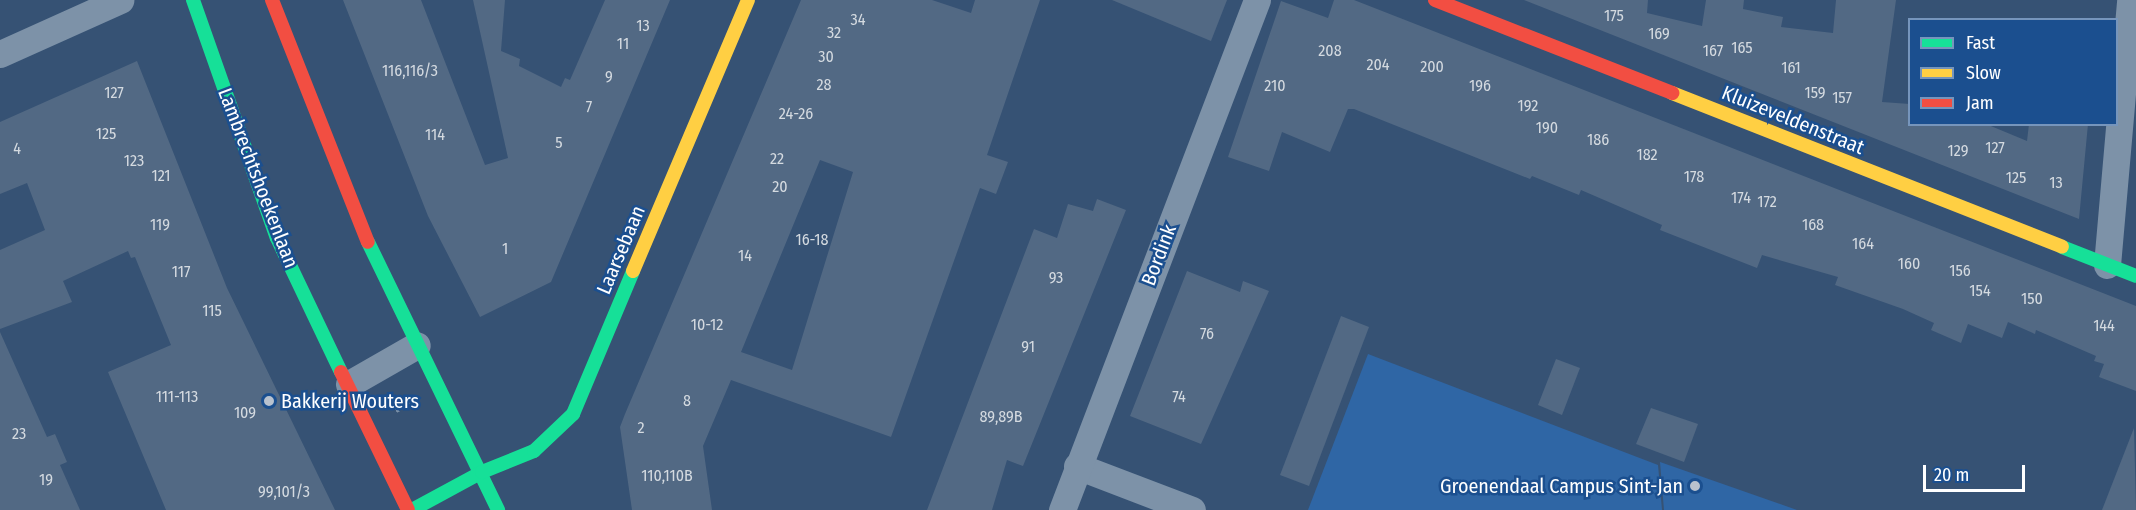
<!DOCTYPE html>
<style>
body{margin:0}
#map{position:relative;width:2136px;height:510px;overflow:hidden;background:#365274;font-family:"Fira Sans Condensed",sans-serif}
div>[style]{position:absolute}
.green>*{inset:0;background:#2f66a5}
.building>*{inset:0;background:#526984}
.path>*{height:4px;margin-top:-2px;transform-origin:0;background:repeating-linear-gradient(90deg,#7d92a8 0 3px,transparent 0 7.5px)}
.street>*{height:27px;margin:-13.5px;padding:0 13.5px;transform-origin:13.5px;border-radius:13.5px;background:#7d92a8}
.fast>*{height:14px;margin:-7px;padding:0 7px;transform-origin:7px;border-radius:7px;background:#16e098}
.slow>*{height:14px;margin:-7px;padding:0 7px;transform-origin:7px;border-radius:7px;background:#ffcf43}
.jam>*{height:14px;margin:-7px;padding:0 7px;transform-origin:7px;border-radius:7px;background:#f24e42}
.dots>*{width:16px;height:16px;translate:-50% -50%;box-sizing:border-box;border:3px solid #1b4f8f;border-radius:50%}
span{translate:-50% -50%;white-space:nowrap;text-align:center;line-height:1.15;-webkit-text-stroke:5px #1b4f8f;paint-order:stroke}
.number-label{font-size:16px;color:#d4dae0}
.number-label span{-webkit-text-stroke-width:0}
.street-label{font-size:20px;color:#fff}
.poi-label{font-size:20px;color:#fff}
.left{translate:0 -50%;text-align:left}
.right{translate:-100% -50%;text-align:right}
.legend{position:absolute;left:1908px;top:18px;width:210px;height:108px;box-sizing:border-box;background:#1b4f8f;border:2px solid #7695bc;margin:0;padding:8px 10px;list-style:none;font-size:18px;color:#fff}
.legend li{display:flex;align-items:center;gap:12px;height:30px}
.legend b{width:30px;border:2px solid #7695bc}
.scale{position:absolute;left:1923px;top:465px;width:102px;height:27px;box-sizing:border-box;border:3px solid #fff;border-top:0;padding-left:8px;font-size:18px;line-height:21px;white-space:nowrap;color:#fff;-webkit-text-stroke:4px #1b4f8f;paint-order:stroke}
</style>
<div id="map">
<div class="green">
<i style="clip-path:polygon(1368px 354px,1658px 465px,1662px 510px,1308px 510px)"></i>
<i style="clip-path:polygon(1660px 462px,1797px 510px,1664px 510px)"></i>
</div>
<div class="building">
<i style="clip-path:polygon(343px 0,421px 0,485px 165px,508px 158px,473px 0,505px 0,501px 51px,520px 59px,519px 66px,561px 87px,565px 78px,570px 80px,605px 0,670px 0,551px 282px,480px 317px,428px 216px)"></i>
<i style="clip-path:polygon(evenodd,801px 0,932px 0,971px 13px,975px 0,1040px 0,987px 155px,1008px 162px,996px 194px,980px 188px,891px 437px,731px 380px,703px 446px,712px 510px,632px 510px,620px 427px,625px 414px,801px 0,820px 160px,853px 172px,792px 370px,741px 352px,820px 160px)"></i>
<i style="clip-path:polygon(1112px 0,1227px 0,1211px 41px)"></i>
<i style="clip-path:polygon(1334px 0,1354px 0,2136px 306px,2136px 391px,2099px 377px,2104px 364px,2094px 361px,2096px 356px,2036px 330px,2035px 334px,2008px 322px,2002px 338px,1968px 324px,1961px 343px,1931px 330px,1934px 323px,1903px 309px,1835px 285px,1838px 277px,1762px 255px,1757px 268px,1660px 230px,1662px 225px,1581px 190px,1579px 195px,1532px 176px,1530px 179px,1354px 109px,1348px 109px,1330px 152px,1282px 132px,1269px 171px,1228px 157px,1281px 1px,1328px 18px)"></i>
<i style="clip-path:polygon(1524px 0,1648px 0,1647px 13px,1702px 26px,1706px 0,1744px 0,1743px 9px,1783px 17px,1781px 27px,1833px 33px,1836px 0,1896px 0,1882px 102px,1910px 104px,1910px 124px,1986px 124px,2027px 141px,2029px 124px,2088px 124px,2079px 219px)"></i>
<i style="clip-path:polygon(137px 61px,227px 288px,335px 510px,166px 510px,108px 372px,171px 345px,135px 257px,131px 258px,128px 251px,63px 281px,72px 302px,0 329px,0 250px,45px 230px,27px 183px,0 194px,0 122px)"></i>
<i style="clip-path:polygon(1097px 199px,1126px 210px,1023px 466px,1007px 460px,992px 510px,927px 510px,1034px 229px,1057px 238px,1068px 204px,1093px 211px)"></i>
<i style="clip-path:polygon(1187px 271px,1240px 292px,1243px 281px,1269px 291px,1201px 444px,1130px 416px)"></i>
<i style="clip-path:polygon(1341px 316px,1369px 327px,1309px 486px,1280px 475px)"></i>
<i style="clip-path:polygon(0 332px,47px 437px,55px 434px,67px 462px,60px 465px,80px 510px,0 510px)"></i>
<i style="clip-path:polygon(1556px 359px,1580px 368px,1562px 415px,1538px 405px)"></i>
<i style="clip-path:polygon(1651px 408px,1698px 424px,1684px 462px,1636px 444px)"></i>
<i style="clip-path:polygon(2134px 428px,2136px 510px,2102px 510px)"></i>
</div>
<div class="path">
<i style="left:396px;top:411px;width:16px;rotate:-27deg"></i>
</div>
<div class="street">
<i style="left:0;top:54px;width:132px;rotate:-24.2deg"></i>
<i style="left:2107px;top:265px;width:266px;rotate:-85deg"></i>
<i style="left:349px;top:384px;width:78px;rotate:-29.8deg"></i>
<i style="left:1077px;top:466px;width:123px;rotate:20.9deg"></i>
<i style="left:1062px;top:510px;width:546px;rotate:-69.08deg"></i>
</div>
<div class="fast">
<i style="left:193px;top:0;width:252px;rotate:70.6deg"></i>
<i style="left:277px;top:238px;width:148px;rotate:64.5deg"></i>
<i style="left:368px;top:242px;width:298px;rotate:64.1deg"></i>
<i style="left:2062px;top:247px;width:79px;rotate:21.4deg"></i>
<i style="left:412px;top:510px;width:80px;rotate:-28.5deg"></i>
<i style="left:482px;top:472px;width:56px;rotate:-22deg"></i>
<i style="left:534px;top:451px;width:54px;rotate:-43.5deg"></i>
<i style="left:573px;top:414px;width:155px;rotate:-67.2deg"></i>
</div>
<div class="slow">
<i style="left:1672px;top:93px;width:419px;rotate:21.5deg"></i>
<i style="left:633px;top:271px;width:294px;rotate:-67deg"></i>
</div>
<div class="jam">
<i style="left:272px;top:0;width:260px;rotate:68.4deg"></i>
<i style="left:1435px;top:0;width:255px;rotate:21.4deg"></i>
<i style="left:341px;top:372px;width:153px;rotate:64.1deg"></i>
</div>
<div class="dots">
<i style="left:269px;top:401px;background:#b9c2ce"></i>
<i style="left:1695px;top:486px;background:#b9c2ce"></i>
</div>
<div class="number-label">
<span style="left:1614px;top:16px">175</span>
<span style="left:858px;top:20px">34</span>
<span style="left:643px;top:26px">13</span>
<span style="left:834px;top:33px">32</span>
<span style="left:1659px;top:34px">169</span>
<span style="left:623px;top:44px">11</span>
<span style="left:1742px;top:48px">165</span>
<span style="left:1330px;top:51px">208</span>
<span style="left:1713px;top:51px">167</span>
<span style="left:826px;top:57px">30</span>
<span style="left:1378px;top:65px">204</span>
<span style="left:1432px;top:67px">200</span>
<span style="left:1791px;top:68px">161</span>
<span style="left:410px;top:71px">116,116/3</span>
<span style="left:609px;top:77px">9</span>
<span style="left:824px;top:85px">28</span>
<span style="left:1275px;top:86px">210</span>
<span style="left:1480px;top:86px">196</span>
<span style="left:114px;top:93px">127</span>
<span style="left:1815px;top:93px">159</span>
<span style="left:1842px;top:98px">157</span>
<span style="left:1528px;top:106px">192</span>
<span style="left:589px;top:107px">7</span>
<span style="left:796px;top:114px">24-26</span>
<span style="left:1547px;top:128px">190</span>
<span style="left:106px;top:134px">125</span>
<span style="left:435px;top:135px">114</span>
<span style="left:1598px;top:140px">186</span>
<span style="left:559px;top:143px">5</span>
<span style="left:1995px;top:148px">127</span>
<span style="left:17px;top:149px">4</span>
<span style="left:1958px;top:151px">129</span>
<span style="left:1647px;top:155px">182</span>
<span style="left:777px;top:159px">22</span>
<span style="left:134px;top:161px">123</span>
<span style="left:161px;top:176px">121</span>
<span style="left:1694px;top:177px">178</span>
<span style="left:2016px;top:178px">125</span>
<span style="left:2056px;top:183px">13</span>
<span style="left:780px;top:187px">20</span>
<span style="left:1741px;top:198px">174</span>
<span style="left:1767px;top:202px">172</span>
<span style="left:160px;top:225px">119</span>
<span style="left:1813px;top:225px">168</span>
<span style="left:812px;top:240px">16-18</span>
<span style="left:1863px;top:244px">164</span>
<span style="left:505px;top:249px">1</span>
<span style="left:745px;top:256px">14</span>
<span style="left:1909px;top:264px">160</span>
<span style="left:1960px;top:271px">156</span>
<span style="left:181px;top:272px">117</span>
<span style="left:1056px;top:278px">93</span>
<span style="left:1980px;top:291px">154</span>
<span style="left:2032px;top:299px">150</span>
<span style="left:212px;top:311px">115</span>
<span style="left:707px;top:325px">10-12</span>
<span style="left:2104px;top:326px">144</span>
<span style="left:1207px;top:334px">76</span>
<span style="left:1028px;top:347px">91</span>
<span style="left:177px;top:397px">111-113</span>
<span style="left:1179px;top:397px">74</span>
<span style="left:687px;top:401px">8</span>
<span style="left:245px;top:413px">109</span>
<span style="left:1001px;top:417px">89,89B</span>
<span style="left:641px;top:428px">2</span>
<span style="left:19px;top:434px">23</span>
<span style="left:667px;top:476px">110,110B</span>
<span style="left:46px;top:480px">19</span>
<span style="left:284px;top:492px">99,101/3</span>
</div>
<div class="street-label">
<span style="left:1793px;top:120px;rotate:22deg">Kluizeveldenstraat</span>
<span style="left:258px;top:178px;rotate:69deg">Lambrechtshoekenlaan</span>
<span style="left:621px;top:250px;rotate:-67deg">Laarsebaan</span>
<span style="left:1159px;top:255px;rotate:-69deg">Bordink</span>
</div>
<div class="poi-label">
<span class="left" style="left:281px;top:401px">Bakkerij Wouters</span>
<span class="right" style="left:1683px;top:486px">Groenendaal Campus Sint-Jan</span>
</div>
<ul class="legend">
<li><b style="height:8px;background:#16e098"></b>Fast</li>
<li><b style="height:8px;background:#ffcf43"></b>Slow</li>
<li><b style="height:8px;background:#f24e42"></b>Jam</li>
</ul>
<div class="scale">20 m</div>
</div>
